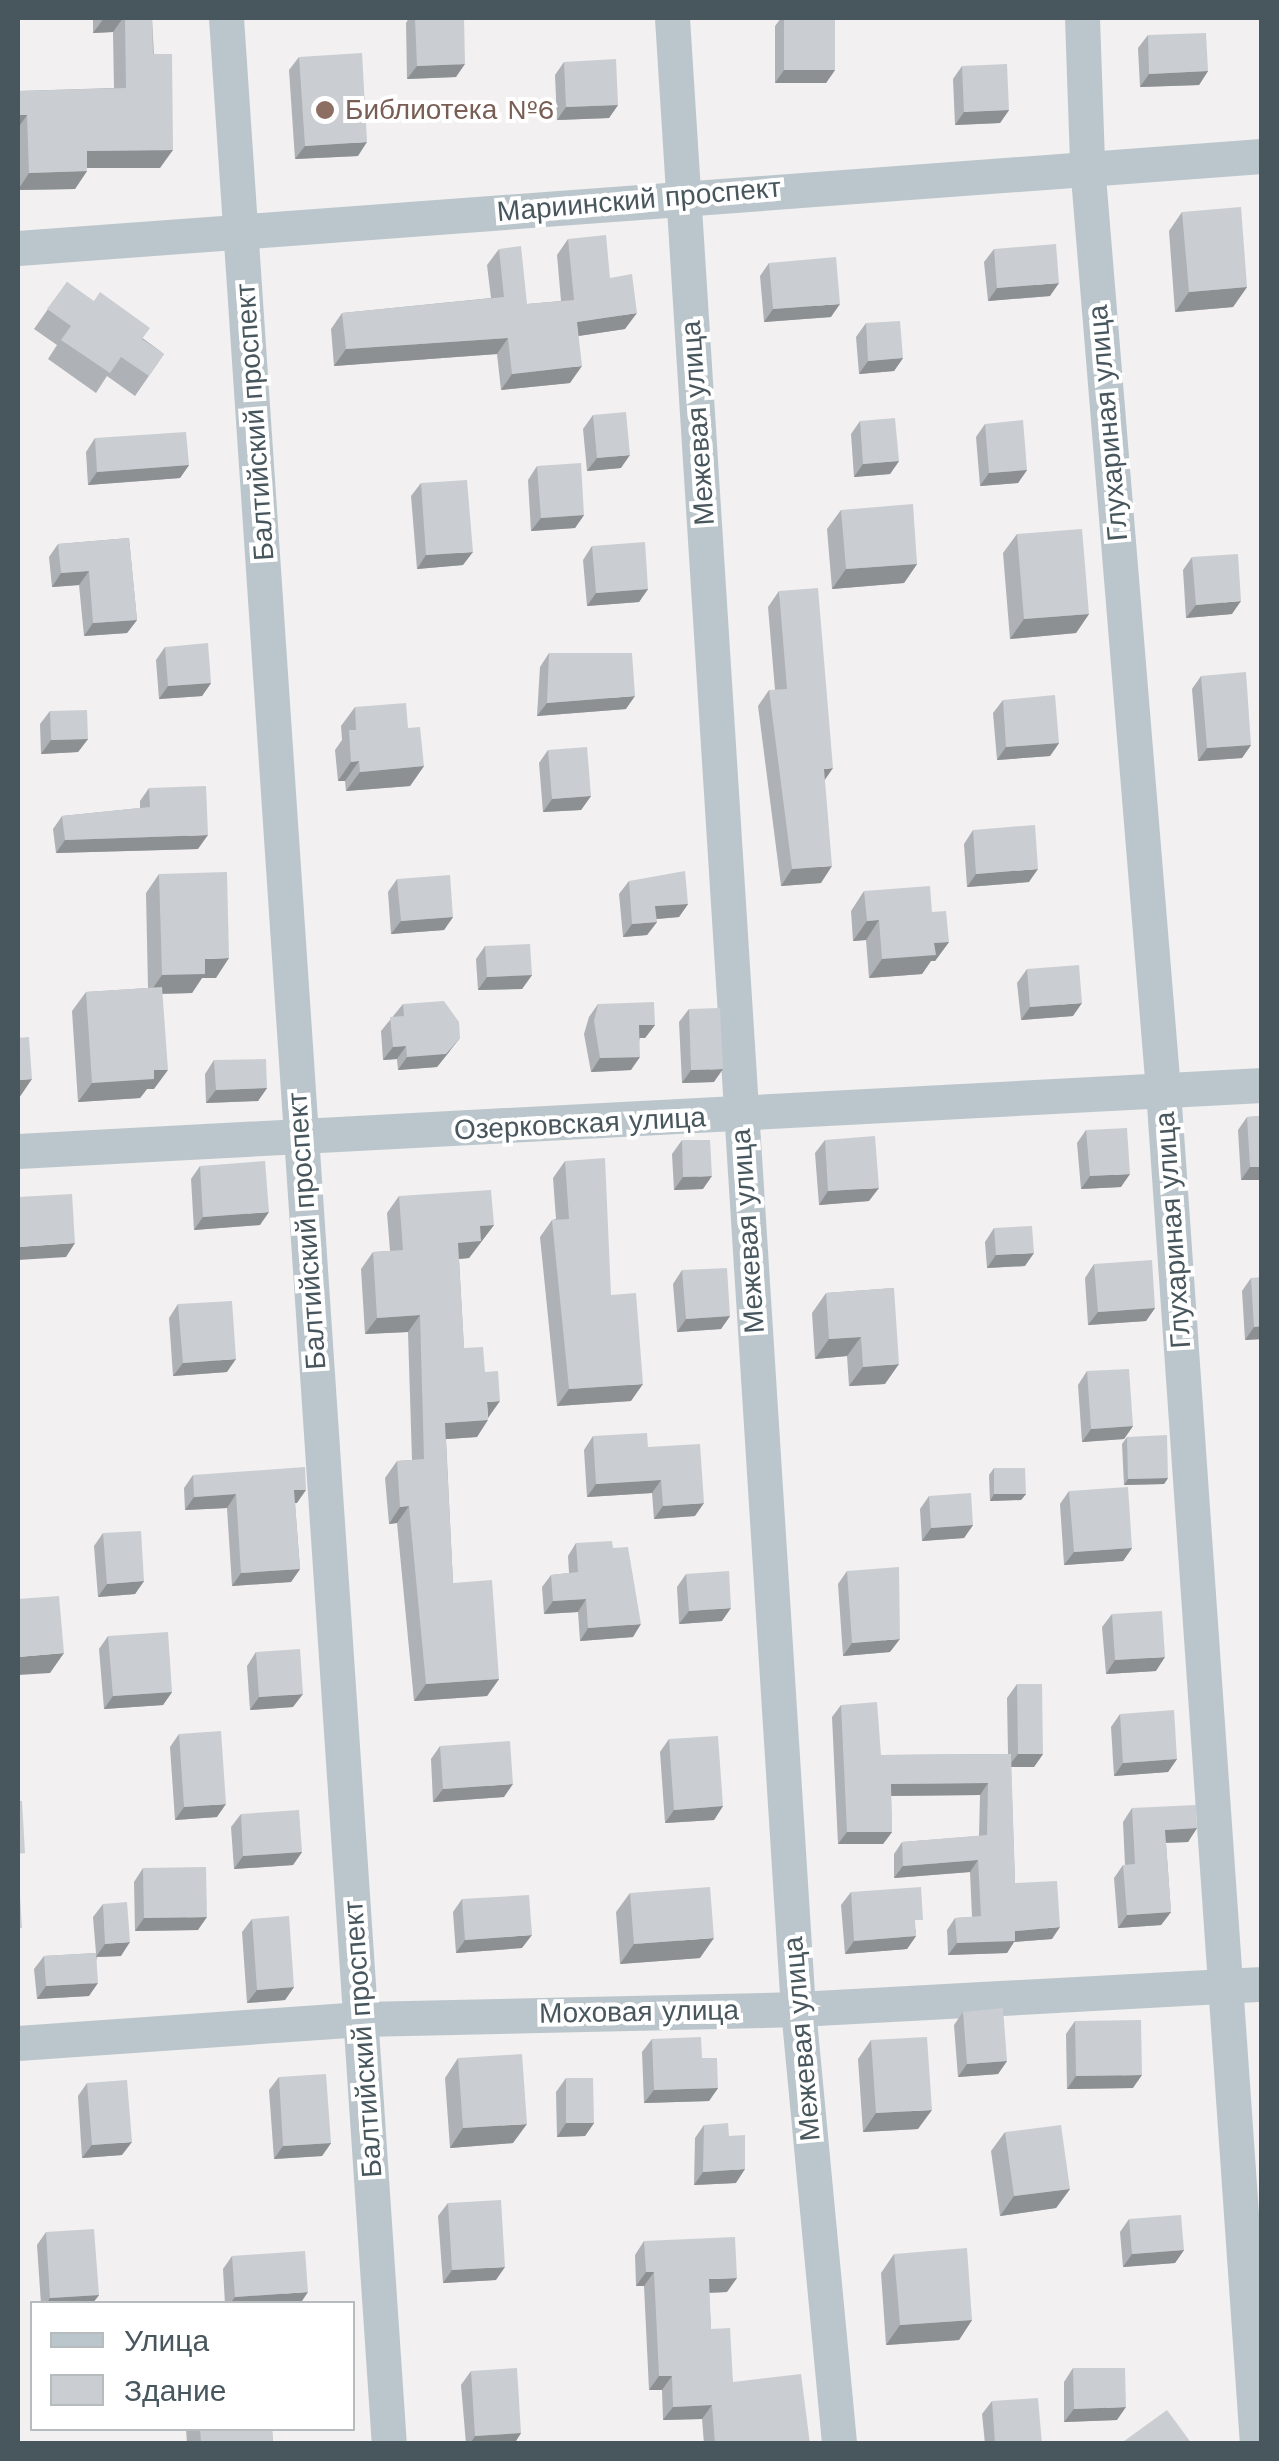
<!DOCTYPE html>
<meta charset="utf-8">
<style>
body{margin:0}
#map{position:relative;width:1279px;height:2461px;overflow:hidden;background:#f2f0f0;font-family:"Work Sans",sans-serif}
div>[style]{position:absolute}
.minor>*{height:35px;margin:-17.5px;padding:0 17.5px;transform-origin:17.5px;border-radius:17.5px;background:#bbc6cc}
.wall>*{inset:0;background:#aeb1b5}
.shaded-wall>*{inset:0;background:#8d9093}
.building>*{inset:0;background:#caced2}
.dots>*{width:28px;height:28px;translate:-50% -50%;box-sizing:border-box;border:5px solid #fff;border-radius:50%}
span{translate:-50% -50%;white-space:nowrap;text-align:center;line-height:1.15;-webkit-text-stroke:8px #fff;paint-order:stroke}
.education-label{font-size:28px;color:#785e54}
.left{translate:0 -50%;text-align:left}
.street-label{font-size:28px;color:#48565d}
.frame{position:absolute;inset:0;border:20px solid #48565d;pointer-events:none}
.legend{position:absolute;left:30px;top:2301px;width:325px;height:130px;box-sizing:border-box;background:#fff;border:2px solid #b6bbbe;margin:0;padding:12px 18px;list-style:none;font-size:30px;color:#48565d}
.legend li{display:flex;align-items:center;gap:20px;height:50px}
.legend b{width:50px;border:2px solid #b6bbbe}
</style>
<div id="map">
<div class="minor">
<i style="left:226px;top:18px;width:2431px;rotate:86.16deg"></i>
<i style="left:672px;top:18px;width:1995px;rotate:86.38deg"></i>
<i style="left:798px;top:2009px;width:437px;rotate:84.6deg"></i>
<i style="left:1082px;top:18px;width:146px;rotate:88deg"></i>
<i style="left:1087px;top:164px;width:929px;rotate:85.31deg"></i>
<i style="left:1163px;top:1090px;width:1357px;rotate:86.03deg"></i>
<i style="left:18px;top:248px;width:1247px;rotate:-4.23deg"></i>
<i style="left:18px;top:1151px;width:1246px;rotate:-3.04deg"></i>
<i style="left:18px;top:2043px;width:345px;rotate:-4deg"></i>
<i style="left:362px;top:2019px;width:436px;rotate:-1.3deg"></i>
<i style="left:798px;top:2009px;width:465px;rotate:-3.1deg"></i>
</div>
<div class="wall">
<i style="clip-path:polygon(93px 18px,152px 18px,160px 168px,87px 168px,87px 171px,75px 189px,18px 190px,18px 91px,114px 88px,113px 32px,93px 33px)"></i>
<i style="clip-path:polygon(409px 18px,464px 18px,456px 77px,407px 79px,406px 23px)"></i>
<i style="clip-path:polygon(781px 18px,835px 18px,835px 70px,826px 83px,775px 83px,775px 26px)"></i>
<i style="clip-path:polygon(1148px 35px,1208px 71px,1199px 85px,1140px 87px,1138px 48px)"></i>
<i style="clip-path:polygon(299px 57px,358px 156px,295px 159px,289px 70px)"></i>
<i style="clip-path:polygon(564px 62px,618px 105px,609px 118px,557px 120px,555px 75px)"></i>
<i style="clip-path:polygon(962px 66px,1009px 110px,1000px 123px,955px 125px,953px 79px)"></i>
<i style="clip-path:polygon(1182px 212px,1247px 287px,1233px 307px,1175px 312px,1169px 231px)"></i>
<i style="clip-path:polygon(568px 239px,610px 278px,625px 329px,578px 336px,570px 383px,501px 390px,497px 354px,334px 366px,331px 329px,342px 313px,491px 298px,487px 265px,499px 249px,527px 304px,561px 301px,557px 255px)"></i>
<i style="clip-path:polygon(994px 249px,1050px 296px,988px 301px,984px 262px)"></i>
<i style="clip-path:polygon(769px 263px,831px 317px,764px 322px,760px 276px)"></i>
<i style="clip-path:polygon(67px 282px,164px 354px,135px 396px,107px 376px,96px 393px,48px 359px,57px 345px,34px 329px)"></i>
<i style="clip-path:polygon(866px 323px,903px 358px,894px 371px,859px 374px,856px 337px)"></i>
<i style="clip-path:polygon(593px 415px,621px 468px,587px 471px,583px 429px)"></i>
<i style="clip-path:polygon(860px 421px,899px 461px,890px 474px,854px 477px,851px 434px)"></i>
<i style="clip-path:polygon(985px 424px,1027px 470px,1018px 483px,980px 486px,976px 437px)"></i>
<i style="clip-path:polygon(95px 438px,189px 465px,180px 478px,88px 485px,86px 452px)"></i>
<i style="clip-path:polygon(537px 466px,584px 515px,575px 528px,531px 531px,528px 480px)"></i>
<i style="clip-path:polygon(421px 483px,463px 565px,417px 569px,411px 496px)"></i>
<i style="clip-path:polygon(841px 510px,917px 564px,904px 583px,832px 589px,827px 529px)"></i>
<i style="clip-path:polygon(1017px 534px,1089px 614px,1076px 633px,1010px 639px,1003px 553px)"></i>
<i style="clip-path:polygon(129px 538px,137px 620px,127px 633px,84px 636px,79px 585px,52px 587px,49px 557px,58px 544px)"></i>
<i style="clip-path:polygon(592px 546px,648px 589px,639px 602px,587px 606px,583px 560px)"></i>
<i style="clip-path:polygon(1192px 557px,1232px 614px,1186px 618px,1183px 570px)"></i>
<i style="clip-path:polygon(779px 591px,821px 883px,781px 886px,758px 706px,769px 690px,775px 690px,768px 607px)"></i>
<i style="clip-path:polygon(165px 647px,211px 683px,202px 696px,159px 699px,156px 660px)"></i>
<i style="clip-path:polygon(549px 653px,626px 709px,537px 716px,540px 667px)"></i>
<i style="clip-path:polygon(1201px 676px,1251px 745px,1242px 758px,1198px 761px,1192px 689px)"></i>
<i style="clip-path:polygon(1003px 700px,1059px 743px,1050px 756px,997px 760px,993px 713px)"></i>
<i style="clip-path:polygon(355px 707px,408px 728px,424px 766px,410px 786px,346px 791px,345px 781px,338px 781px,335px 750px,342px 740px,341px 726px)"></i>
<i style="clip-path:polygon(50px 711px,88px 739px,78px 752px,41px 754px,40px 724px)"></i>
<i style="clip-path:polygon(548px 750px,591px 796px,581px 810px,543px 812px,539px 763px)"></i>
<i style="clip-path:polygon(149px 788px,198px 849px,56px 853px,53px 829px,62px 816px,140px 808px,140px 801px)"></i>
<i style="clip-path:polygon(973px 830px,1029px 882px,967px 887px,964px 844px)"></i>
<i style="clip-path:polygon(159px 874px,216px 978px,202px 978px,192px 993px,162px 994px,154px 1089px,147px 1089px,140px 1098px,78px 1102px,72px 1011px,86px 992px,148px 988px,146px 893px)"></i>
<i style="clip-path:polygon(397px 879px,453px 917px,444px 930px,391px 934px,388px 892px)"></i>
<i style="clip-path:polygon(629px 881px,688px 904px,679px 917px,656px 919px,657px 922px,647px 935px,623px 937px,619px 894px)"></i>
<i style="clip-path:polygon(864px 891px,932px 912px,949px 942px,935px 961px,931px 961px,922px 974px,869px 978px,866px 940px,853px 941px,851px 911px)"></i>
<i style="clip-path:polygon(485px 946px,532px 975px,522px 989px,478px 990px,476px 959px)"></i>
<i style="clip-path:polygon(1027px 969px,1073px 1016px,1021px 1020px,1017px 983px)"></i>
<i style="clip-path:polygon(403px 1004px,450px 1051px,437px 1067px,398px 1070px,397px 1059px,383px 1060px,381px 1031px)"></i>
<i style="clip-path:polygon(598px 1004px,655px 1025px,645px 1038px,640px 1038px,631px 1070px,591px 1072px,584px 1034px,589px 1017px)"></i>
<i style="clip-path:polygon(689px 1009px,714px 1082px,682px 1083px,679px 1022px)"></i>
<i style="clip-path:polygon(214px 1060px,267px 1088px,258px 1101px,206px 1103px,205px 1074px)"></i>
<i style="clip-path:polygon(1262px 1116px,1262px 1180px,1241px 1180px,1238px 1130px,1247px 1117px)"></i>
<i style="clip-path:polygon(1086px 1130px,1121px 1187px,1081px 1189px,1077px 1143px)"></i>
<i style="clip-path:polygon(682px 1140px,703px 1189px,674px 1190px,672px 1154px)"></i>
<i style="clip-path:polygon(825px 1140px,869px 1201px,819px 1205px,815px 1153px)"></i>
<i style="clip-path:polygon(565px 1161px,631px 1401px,557px 1406px,540px 1237px,552px 1220px,556px 1219px,553px 1178px)"></i>
<i style="clip-path:polygon(200px 1166px,260px 1225px,194px 1230px,191px 1179px)"></i>
<i style="clip-path:polygon(399px 1196px,494px 1225px,469px 1258px,459px 1259px,464px 1348px,488px 1418px,477px 1437px,446px 1439px,453px 1583px,499px 1679px,487px 1696px,414px 1701px,397px 1523px,389px 1524px,385px 1478px,397px 1461px,412px 1460px,408px 1332px,365px 1334px,361px 1269px,373px 1252px,390px 1251px,387px 1213px)"></i>
<i style="clip-path:polygon(994px 1228px,1025px 1266px,987px 1268px,985px 1242px)"></i>
<i style="clip-path:polygon(1094px 1264px,1155px 1308px,1146px 1321px,1088px 1325px,1085px 1278px)"></i>
<i style="clip-path:polygon(682px 1270px,730px 1316px,721px 1329px,677px 1332px,673px 1284px)"></i>
<i style="clip-path:polygon(1251px 1278px,1262px 1339px,1245px 1340px,1242px 1291px)"></i>
<i style="clip-path:polygon(894px 1288px,885px 1384px,849px 1386px,847px 1356px,815px 1359px,812px 1313px,826px 1293px)"></i>
<i style="clip-path:polygon(178px 1304px,227px 1372px,173px 1376px,169px 1318px)"></i>
<i style="clip-path:polygon(1087px 1371px,1133px 1426px,1124px 1439px,1082px 1442px,1078px 1385px)"></i>
<i style="clip-path:polygon(593px 1436px,648px 1447px,695px 1516px,654px 1519px,652px 1493px,587px 1497px,584px 1450px)"></i>
<i style="clip-path:polygon(1127px 1437px,1168px 1478px,1164px 1484px,1124px 1485px,1122px 1444px)"></i>
<i style="clip-path:polygon(994px 1468px,1026px 1494px,1021px 1500px,990px 1501px,989px 1475px)"></i>
<i style="clip-path:polygon(193px 1475px,297px 1503px,295px 1503px,300px 1569px,291px 1582px,232px 1586px,227px 1508px,185px 1510px,184px 1488px)"></i>
<i style="clip-path:polygon(1069px 1491px,1132px 1548px,1123px 1561px,1064px 1565px,1060px 1504px)"></i>
<i style="clip-path:polygon(929px 1496px,973px 1525px,964px 1538px,922px 1541px,920px 1509px)"></i>
<i style="clip-path:polygon(103px 1533px,144px 1581px,135px 1594px,98px 1597px,94px 1546px)"></i>
<i style="clip-path:polygon(576px 1543px,613px 1548px,633px 1637px,580px 1641px,578px 1612px,544px 1614px,542px 1587px,551px 1575px,569px 1573px,568px 1556px)"></i>
<i style="clip-path:polygon(847px 1571px,890px 1652px,843px 1656px,838px 1584px)"></i>
<i style="clip-path:polygon(686px 1574px,722px 1621px,679px 1624px,677px 1587px)"></i>
<i style="clip-path:polygon(1112px 1614px,1156px 1671px,1106px 1674px,1102px 1627px)"></i>
<i style="clip-path:polygon(108px 1636px,172px 1692px,163px 1705px,104px 1709px,99px 1649px)"></i>
<i style="clip-path:polygon(256px 1652px,293px 1707px,250px 1710px,247px 1666px)"></i>
<i style="clip-path:polygon(1017px 1684px,1043px 1754px,1034px 1767px,1011px 1767px,1015px 1883px,1052px 1939px,1014px 1942px,1007px 1953px,948px 1955px,947px 1930px,955px 1918px,972px 1917px,970px 1872px,894px 1878px,894px 1854px,902px 1842px,979px 1836px,980px 1795px,891px 1796px,892px 1832px,883px 1844px,838px 1844px,832px 1717px,841px 1705px,881px 1755px,1008px 1754px,1007px 1698px)"></i>
<i style="clip-path:polygon(1120px 1714px,1177px 1759px,1168px 1772px,1114px 1776px,1111px 1727px)"></i>
<i style="clip-path:polygon(179px 1734px,217px 1817px,175px 1820px,170px 1747px)"></i>
<i style="clip-path:polygon(669px 1739px,723px 1806px,714px 1820px,665px 1823px,660px 1752px)"></i>
<i style="clip-path:polygon(440px 1746px,504px 1797px,433px 1802px,431px 1759px)"></i>
<i style="clip-path:polygon(1132px 1808px,1197px 1828px,1188px 1842px,1166px 1843px,1171px 1912px,1161px 1925px,1118px 1928px,1114px 1878px,1123px 1865px,1125px 1865px,1123px 1822px)"></i>
<i style="clip-path:polygon(241px 1814px,302px 1852px,293px 1865px,234px 1869px,231px 1827px)"></i>
<i style="clip-path:polygon(143px 1868px,198px 1930px,135px 1931px,134px 1882px)"></i>
<i style="clip-path:polygon(851px 1892px,916px 1930px,916px 1936px,907px 1949px,845px 1954px,841px 1905px)"></i>
<i style="clip-path:polygon(630px 1893px,700px 1958px,620px 1964px,616px 1912px)"></i>
<i style="clip-path:polygon(462px 1899px,522px 1948px,456px 1953px,453px 1912px)"></i>
<i style="clip-path:polygon(103px 1904px,121px 1956px,97px 1957px,89px 1996px,37px 1999px,34px 1969px,44px 1956px,96px 1953px,93px 1917px)"></i>
<i style="clip-path:polygon(252px 1919px,294px 1987px,285px 2000px,247px 2003px,242px 1932px)"></i>
<i style="clip-path:polygon(963px 2012px,1007px 2061px,998px 2074px,958px 2077px,954px 2025px)"></i>
<i style="clip-path:polygon(1075px 2021px,1133px 2088px,1067px 2089px,1066px 2034px)"></i>
<i style="clip-path:polygon(652px 2039px,702px 2058px,718px 2088px,709px 2101px,644px 2103px,642px 2052px)"></i>
<i style="clip-path:polygon(871px 2040px,918px 2129px,863px 2132px,858px 2059px)"></i>
<i style="clip-path:polygon(458px 2058px,513px 2143px,450px 2148px,445px 2078px)"></i>
<i style="clip-path:polygon(279px 2077px,331px 2143px,322px 2156px,274px 2159px,269px 2090px)"></i>
<i style="clip-path:polygon(566px 2078px,594px 2123px,585px 2136px,557px 2137px,556px 2092px)"></i>
<i style="clip-path:polygon(87px 2083px,122px 2155px,82px 2158px,78px 2096px)"></i>
<i style="clip-path:polygon(704px 2125px,729px 2136px,736px 2183px,694px 2185px,695px 2138px)"></i>
<i style="clip-path:polygon(1005px 2132px,1070px 2189px,1056px 2208px,1000px 2216px,991px 2151px)"></i>
<i style="clip-path:polygon(448px 2203px,496px 2280px,443px 2283px,438px 2216px)"></i>
<i style="clip-path:polygon(1129px 2219px,1184px 2250px,1175px 2263px,1123px 2267px,1120px 2232px)"></i>
<i style="clip-path:polygon(46px 2232px,99px 2295px,92px 2304px,41px 2304px,37px 2245px)"></i>
<i style="clip-path:polygon(644px 2241px,727px 2292px,709px 2293px,711px 2329px,733px 2382px,810px 2444px,704px 2444px,702px 2419px,663px 2420px,662px 2390px,649px 2390px,644px 2286px,636px 2286px,635px 2255px)"></i>
<i style="clip-path:polygon(894px 2254px,972px 2320px,959px 2340px,886px 2345px,881px 2273px)"></i>
<i style="clip-path:polygon(232px 2256px,300px 2304px,225px 2304px,223px 2269px)"></i>
<i style="clip-path:polygon(1073px 2368px,1117px 2420px,1064px 2422px,1064px 2382px)"></i>
<i style="clip-path:polygon(471px 2371px,521px 2433px,514px 2444px,466px 2444px,461px 2385px)"></i>
<i style="clip-path:polygon(992px 2401px,1042px 2444px,985px 2444px,982px 2414px)"></i>
<i style="clip-path:polygon(186px 2428px,272px 2428px,273px 2444px,187px 2444px)"></i>
</div>
<div class="shaded-wall">
<i style="clip-path:polygon(104px 18px,123px 18px,113px 32px,93px 33px)"></i>
<i style="clip-path:polygon(465px 64px,456px 77px,407px 79px,417px 66px)"></i>
<i style="clip-path:polygon(784px 70px,835px 70px,826px 83px,775px 83px)"></i>
<i style="clip-path:polygon(1208px 71px,1199px 85px,1140px 87px,1149px 74px)"></i>
<i style="clip-path:polygon(618px 105px,609px 118px,557px 120px,566px 107px)"></i>
<i style="clip-path:polygon(1009px 110px,1000px 123px,955px 125px,964px 112px)"></i>
<i style="clip-path:polygon(18px 115px,27px 115px,18px 128px)"></i>
<i style="clip-path:polygon(367px 142px,358px 156px,295px 159px,305px 146px)"></i>
<i style="clip-path:polygon(173px 150px,160px 168px,74px 168px,87px 151px)"></i>
<i style="clip-path:polygon(87px 171px,75px 189px,18px 190px,29px 173px)"></i>
<i style="clip-path:polygon(1059px 283px,1050px 296px,988px 301px,997px 288px)"></i>
<i style="clip-path:polygon(1247px 287px,1233px 307px,1175px 312px,1189px 292px)"></i>
<i style="clip-path:polygon(840px 304px,831px 317px,764px 322px,773px 309px)"></i>
<i style="clip-path:polygon(637px 313px,625px 329px,565px 338px,577px 322px)"></i>
<i style="clip-path:polygon(508px 338px,497px 354px,334px 366px,346px 349px)"></i>
<i style="clip-path:polygon(903px 358px,894px 371px,859px 374px,868px 361px)"></i>
<i style="clip-path:polygon(582px 366px,570px 383px,501px 390px,512px 374px)"></i>
<i style="clip-path:polygon(630px 455px,621px 468px,587px 471px,597px 458px)"></i>
<i style="clip-path:polygon(899px 461px,890px 474px,854px 477px,863px 464px)"></i>
<i style="clip-path:polygon(189px 465px,180px 478px,88px 485px,97px 472px)"></i>
<i style="clip-path:polygon(1027px 470px,1018px 483px,980px 486px,989px 473px)"></i>
<i style="clip-path:polygon(584px 515px,575px 528px,531px 531px,541px 518px)"></i>
<i style="clip-path:polygon(473px 552px,463px 565px,417px 569px,426px 555px)"></i>
<i style="clip-path:polygon(917px 564px,904px 583px,832px 589px,846px 569px)"></i>
<i style="clip-path:polygon(89px 571px,79px 585px,52px 587px,61px 573px)"></i>
<i style="clip-path:polygon(648px 589px,639px 602px,587px 606px,596px 593px)"></i>
<i style="clip-path:polygon(1241px 601px,1232px 614px,1186px 618px,1196px 605px)"></i>
<i style="clip-path:polygon(1089px 614px,1076px 633px,1010px 639px,1024px 619px)"></i>
<i style="clip-path:polygon(137px 620px,127px 633px,84px 636px,93px 623px)"></i>
<i style="clip-path:polygon(211px 683px,202px 696px,159px 699px,168px 686px)"></i>
<i style="clip-path:polygon(635px 696px,626px 709px,537px 716px,547px 703px)"></i>
<i style="clip-path:polygon(88px 739px,78px 752px,41px 754px,51px 740px)"></i>
<i style="clip-path:polygon(1059px 743px,1050px 756px,997px 760px,1006px 747px)"></i>
<i style="clip-path:polygon(1251px 745px,1242px 758px,1198px 761px,1207px 748px)"></i>
<i style="clip-path:polygon(359px 761px,345px 781px,338px 781px,351px 762px)"></i>
<i style="clip-path:polygon(424px 766px,410px 786px,346px 791px,360px 772px)"></i>
<i style="clip-path:polygon(833px 768px,822px 784px,824px 769px)"></i>
<i style="clip-path:polygon(591px 796px,581px 810px,543px 812px,552px 799px)"></i>
<i style="clip-path:polygon(208px 835px,198px 849px,56px 853px,65px 840px)"></i>
<i style="clip-path:polygon(832px 866px,821px 883px,781px 886px,792px 869px)"></i>
<i style="clip-path:polygon(1038px 869px,1029px 882px,967px 887px,976px 874px)"></i>
<i style="clip-path:polygon(688px 904px,679px 917px,646px 920px,655px 906px)"></i>
<i style="clip-path:polygon(453px 917px,444px 930px,391px 934px,401px 921px)"></i>
<i style="clip-path:polygon(879px 920px,866px 940px,853px 941px,867px 921px)"></i>
<i style="clip-path:polygon(657px 922px,647px 935px,623px 937px,632px 924px)"></i>
<i style="clip-path:polygon(949px 942px,935px 961px,931px 961px,922px 974px,869px 978px,882px 959px,934px 943px)"></i>
<i style="clip-path:polygon(229px 958px,216px 978px,202px 978px,192px 993px,149px 994px,162px 975px,205px 959px)"></i>
<i style="clip-path:polygon(532px 975px,522px 989px,478px 990px,487px 977px)"></i>
<i style="clip-path:polygon(1082px 1003px,1073px 1016px,1021px 1020px,1030px 1007px)"></i>
<i style="clip-path:polygon(639px 1025px,655px 1025px,645px 1038px,630px 1038px)"></i>
<i style="clip-path:polygon(460px 1038px,437px 1067px,398px 1070px,407px 1057px)"></i>
<i style="clip-path:polygon(406px 1046px,397px 1059px,383px 1060px,393px 1047px)"></i>
<i style="clip-path:polygon(640px 1057px,631px 1070px,591px 1072px,600px 1058px)"></i>
<i style="clip-path:polygon(723px 1069px,714px 1082px,682px 1083px,691px 1070px)"></i>
<i style="clip-path:polygon(154px 1070px,168px 1070px,154px 1089px,147px 1089px,140px 1098px,78px 1102px,92px 1083px)"></i>
<i style="clip-path:polygon(32px 1079px,19px 1098px,18px 1098px,18px 1080px)"></i>
<i style="clip-path:polygon(267px 1088px,258px 1101px,206px 1103px,216px 1090px)"></i>
<i style="clip-path:polygon(1250px 1167px,1262px 1167px,1262px 1180px,1241px 1180px)"></i>
<i style="clip-path:polygon(1130px 1174px,1121px 1187px,1081px 1189px,1090px 1176px)"></i>
<i style="clip-path:polygon(712px 1176px,703px 1189px,674px 1190px,683px 1177px)"></i>
<i style="clip-path:polygon(879px 1188px,869px 1201px,819px 1205px,828px 1191px)"></i>
<i style="clip-path:polygon(269px 1212px,260px 1225px,194px 1230px,203px 1217px)"></i>
<i style="clip-path:polygon(494px 1225px,469px 1258px,447px 1260px,458px 1243px,480px 1226px)"></i>
<i style="clip-path:polygon(75px 1243px,66px 1257px,18px 1260px,18px 1247px)"></i>
<i style="clip-path:polygon(1034px 1253px,1025px 1266px,987px 1268px,996px 1255px)"></i>
<i style="clip-path:polygon(1155px 1308px,1146px 1321px,1088px 1325px,1098px 1312px)"></i>
<i style="clip-path:polygon(420px 1315px,408px 1332px,365px 1334px,377px 1318px)"></i>
<i style="clip-path:polygon(730px 1316px,721px 1329px,677px 1332px,686px 1319px)"></i>
<i style="clip-path:polygon(1262px 1326px,1262px 1339px,1245px 1340px,1254px 1327px)"></i>
<i style="clip-path:polygon(861px 1337px,847px 1356px,815px 1359px,829px 1339px)"></i>
<i style="clip-path:polygon(236px 1359px,227px 1372px,173px 1376px,183px 1363px)"></i>
<i style="clip-path:polygon(899px 1364px,885px 1384px,849px 1386px,863px 1367px)"></i>
<i style="clip-path:polygon(643px 1384px,631px 1401px,557px 1406px,569px 1389px)"></i>
<i style="clip-path:polygon(500px 1401px,488px 1418px,487px 1402px)"></i>
<i style="clip-path:polygon(488px 1420px,477px 1437px,433px 1440px,445px 1423px)"></i>
<i style="clip-path:polygon(1133px 1426px,1124px 1439px,1082px 1442px,1091px 1429px)"></i>
<i style="clip-path:polygon(1168px 1478px,1164px 1484px,1124px 1485px,1128px 1479px)"></i>
<i style="clip-path:polygon(661px 1480px,652px 1493px,587px 1497px,596px 1484px)"></i>
<i style="clip-path:polygon(294px 1490px,306px 1490px,297px 1503px,285px 1504px)"></i>
<i style="clip-path:polygon(236px 1494px,227px 1508px,185px 1510px,194px 1497px)"></i>
<i style="clip-path:polygon(994px 1494px,1026px 1494px,1021px 1500px,990px 1501px)"></i>
<i style="clip-path:polygon(704px 1503px,695px 1516px,654px 1519px,663px 1506px)"></i>
<i style="clip-path:polygon(409px 1506px,397px 1523px,389px 1524px,400px 1507px)"></i>
<i style="clip-path:polygon(973px 1525px,964px 1538px,922px 1541px,931px 1528px)"></i>
<i style="clip-path:polygon(1132px 1548px,1123px 1561px,1064px 1565px,1074px 1552px)"></i>
<i style="clip-path:polygon(300px 1569px,291px 1582px,232px 1586px,241px 1573px)"></i>
<i style="clip-path:polygon(144px 1581px,135px 1594px,98px 1597px,107px 1584px)"></i>
<i style="clip-path:polygon(586px 1599px,578px 1612px,544px 1614px,553px 1601px)"></i>
<i style="clip-path:polygon(731px 1608px,722px 1621px,679px 1624px,689px 1611px)"></i>
<i style="clip-path:polygon(641px 1624px,633px 1637px,580px 1641px,588px 1628px)"></i>
<i style="clip-path:polygon(900px 1639px,890px 1652px,843px 1656px,852px 1643px)"></i>
<i style="clip-path:polygon(64px 1653px,50px 1673px,18px 1675px,18px 1657px)"></i>
<i style="clip-path:polygon(1165px 1657px,1156px 1671px,1106px 1674px,1115px 1660px)"></i>
<i style="clip-path:polygon(499px 1679px,487px 1696px,414px 1701px,426px 1684px)"></i>
<i style="clip-path:polygon(172px 1692px,163px 1705px,104px 1709px,113px 1696px)"></i>
<i style="clip-path:polygon(303px 1694px,293px 1707px,250px 1710px,259px 1697px)"></i>
<i style="clip-path:polygon(1018px 1754px,1043px 1754px,1034px 1767px,1008px 1767px)"></i>
<i style="clip-path:polygon(1177px 1759px,1168px 1772px,1114px 1776px,1123px 1763px)"></i>
<i style="clip-path:polygon(988px 1783px,980px 1795px,882px 1796px,891px 1784px)"></i>
<i style="clip-path:polygon(513px 1784px,504px 1797px,433px 1802px,443px 1789px)"></i>
<i style="clip-path:polygon(226px 1804px,217px 1817px,175px 1820px,184px 1807px)"></i>
<i style="clip-path:polygon(723px 1806px,714px 1820px,665px 1823px,674px 1810px)"></i>
<i style="clip-path:polygon(1197px 1828px,1188px 1842px,1156px 1843px,1165px 1830px)"></i>
<i style="clip-path:polygon(847px 1832px,892px 1832px,883px 1844px,838px 1844px)"></i>
<i style="clip-path:polygon(302px 1852px,293px 1865px,234px 1869px,243px 1856px)"></i>
<i style="clip-path:polygon(978px 1860px,970px 1872px,894px 1878px,903px 1866px)"></i>
<i style="clip-path:polygon(1171px 1912px,1161px 1925px,1118px 1928px,1127px 1915px)"></i>
<i style="clip-path:polygon(207px 1917px,198px 1930px,135px 1931px,144px 1918px)"></i>
<i style="clip-path:polygon(1060px 1927px,1052px 1939px,1014px 1942px,1007px 1953px,948px 1955px,957px 1943px,1015px 1931px)"></i>
<i style="clip-path:polygon(532px 1935px,522px 1948px,456px 1953px,465px 1940px)"></i>
<i style="clip-path:polygon(916px 1936px,907px 1949px,845px 1954px,854px 1941px)"></i>
<i style="clip-path:polygon(714px 1938px,700px 1958px,620px 1964px,634px 1944px)"></i>
<i style="clip-path:polygon(130px 1942px,121px 1956px,96px 1957px,105px 1944px)"></i>
<i style="clip-path:polygon(98px 1983px,89px 1996px,37px 1999px,46px 1986px)"></i>
<i style="clip-path:polygon(294px 1987px,285px 2000px,247px 2003px,257px 1990px)"></i>
<i style="clip-path:polygon(1007px 2061px,998px 2074px,958px 2077px,967px 2064px)"></i>
<i style="clip-path:polygon(1142px 2075px,1133px 2088px,1067px 2089px,1076px 2076px)"></i>
<i style="clip-path:polygon(718px 2088px,709px 2101px,644px 2103px,654px 2090px)"></i>
<i style="clip-path:polygon(932px 2110px,918px 2129px,863px 2132px,876px 2113px)"></i>
<i style="clip-path:polygon(566px 2123px,594px 2123px,585px 2136px,557px 2137px)"></i>
<i style="clip-path:polygon(527px 2124px,513px 2143px,450px 2148px,463px 2128px)"></i>
<i style="clip-path:polygon(132px 2142px,122px 2155px,82px 2158px,92px 2145px)"></i>
<i style="clip-path:polygon(331px 2143px,322px 2156px,274px 2159px,283px 2146px)"></i>
<i style="clip-path:polygon(745px 2169px,736px 2183px,694px 2185px,703px 2172px)"></i>
<i style="clip-path:polygon(1070px 2189px,1056px 2208px,1000px 2216px,1014px 2196px)"></i>
<i style="clip-path:polygon(1184px 2250px,1175px 2263px,1123px 2267px,1132px 2254px)"></i>
<i style="clip-path:polygon(505px 2267px,496px 2280px,443px 2283px,452px 2270px)"></i>
<i style="clip-path:polygon(646px 2272px,654px 2272px,644px 2286px,636px 2286px)"></i>
<i style="clip-path:polygon(737px 2278px,727px 2292px,699px 2293px,709px 2279px)"></i>
<i style="clip-path:polygon(308px 2292px,300px 2304px,230px 2304px,235px 2297px)"></i>
<i style="clip-path:polygon(99px 2295px,92px 2304px,46px 2304px,50px 2298px)"></i>
<i style="clip-path:polygon(972px 2320px,959px 2340px,886px 2345px,900px 2325px)"></i>
<i style="clip-path:polygon(659px 2376px,672px 2376px,662px 2390px,649px 2390px)"></i>
<i style="clip-path:polygon(712px 2405px,702px 2419px,663px 2420px,673px 2407px)"></i>
<i style="clip-path:polygon(1126px 2407px,1117px 2420px,1064px 2422px,1074px 2409px)"></i>
<i style="clip-path:polygon(521px 2433px,514px 2444px,470px 2444px,475px 2436px)"></i>
</div>
<div class="building">
<i style="clip-path:polygon(125px 18px,152px 18px,153px 54px,172px 54px,173px 150px,87px 151px,87px 171px,29px 173px,27px 115px,18px 115px,18px 91px,126px 88px)"></i>
<i style="clip-path:polygon(415px 18px,464px 18px,465px 64px,417px 66px)"></i>
<i style="clip-path:polygon(784px 18px,835px 18px,835px 70px,784px 70px)"></i>
<i style="clip-path:polygon(1206px 33px,1208px 71px,1149px 74px,1148px 35px)"></i>
<i style="clip-path:polygon(362px 53px,367px 142px,305px 146px,299px 57px)"></i>
<i style="clip-path:polygon(616px 59px,618px 105px,566px 107px,564px 62px)"></i>
<i style="clip-path:polygon(1007px 64px,1009px 110px,964px 112px,962px 66px)"></i>
<i style="clip-path:polygon(1241px 207px,1247px 287px,1189px 292px,1182px 212px)"></i>
<i style="clip-path:polygon(606px 235px,610px 278px,632px 274px,637px 313px,577px 322px,582px 366px,512px 374px,508px 338px,346px 349px,342px 313px,504px 297px,499px 249px,521px 246px,527px 304px,574px 300px,568px 239px)"></i>
<i style="clip-path:polygon(1056px 244px,1059px 283px,997px 288px,994px 249px)"></i>
<i style="clip-path:polygon(836px 257px,840px 304px,773px 309px,769px 263px)"></i>
<i style="clip-path:polygon(67px 282px,94px 301px,100px 292px,150px 328px,142px 339px,164px 354px,149px 376px,121px 357px,110px 373px,61px 340px,71px 326px,47px 309px)"></i>
<i style="clip-path:polygon(900px 321px,903px 358px,868px 361px,866px 323px)"></i>
<i style="clip-path:polygon(626px 412px,630px 455px,597px 458px,593px 415px)"></i>
<i style="clip-path:polygon(895px 418px,899px 461px,863px 464px,860px 421px)"></i>
<i style="clip-path:polygon(1023px 420px,1027px 470px,989px 473px,985px 424px)"></i>
<i style="clip-path:polygon(186px 432px,189px 465px,97px 472px,95px 438px)"></i>
<i style="clip-path:polygon(581px 463px,584px 515px,541px 518px,537px 466px)"></i>
<i style="clip-path:polygon(467px 480px,473px 552px,426px 555px,421px 483px)"></i>
<i style="clip-path:polygon(913px 504px,917px 564px,846px 569px,841px 510px)"></i>
<i style="clip-path:polygon(1082px 529px,1089px 614px,1024px 619px,1017px 534px)"></i>
<i style="clip-path:polygon(129px 538px,137px 620px,93px 623px,89px 571px,61px 573px,58px 544px)"></i>
<i style="clip-path:polygon(645px 542px,648px 589px,596px 593px,592px 546px)"></i>
<i style="clip-path:polygon(1238px 554px,1241px 601px,1196px 605px,1192px 557px)"></i>
<i style="clip-path:polygon(818px 588px,833px 768px,824px 769px,832px 866px,792px 869px,769px 690px,787px 689px,779px 591px)"></i>
<i style="clip-path:polygon(208px 643px,211px 683px,168px 686px,165px 647px)"></i>
<i style="clip-path:polygon(549px 653px,632px 653px,635px 696px,547px 703px)"></i>
<i style="clip-path:polygon(1246px 672px,1251px 745px,1207px 748px,1201px 676px)"></i>
<i style="clip-path:polygon(1055px 695px,1059px 743px,1006px 747px,1003px 700px)"></i>
<i style="clip-path:polygon(406px 703px,408px 728px,420px 727px,424px 766px,360px 772px,359px 761px,351px 762px,349px 730px,356px 730px,355px 707px)"></i>
<i style="clip-path:polygon(87px 710px,88px 739px,51px 740px,50px 711px)"></i>
<i style="clip-path:polygon(587px 747px,591px 796px,552px 799px,548px 750px)"></i>
<i style="clip-path:polygon(206px 786px,208px 835px,65px 840px,62px 816px,150px 807px,149px 788px)"></i>
<i style="clip-path:polygon(1035px 825px,1038px 869px,976px 874px,973px 830px)"></i>
<i style="clip-path:polygon(685px 871px,688px 904px,655px 906px,657px 922px,632px 924px,629px 881px)"></i>
<i style="clip-path:polygon(227px 872px,229px 958px,205px 959px,205px 974px,162px 975px,159px 874px)"></i>
<i style="clip-path:polygon(450px 875px,453px 917px,401px 921px,397px 879px)"></i>
<i style="clip-path:polygon(930px 886px,932px 912px,946px 911px,949px 942px,934px 943px,936px 955px,882px 959px,879px 920px,867px 921px,864px 891px)"></i>
<i style="clip-path:polygon(530px 944px,532px 975px,487px 977px,485px 946px)"></i>
<i style="clip-path:polygon(1079px 965px,1082px 1003px,1030px 1007px,1027px 969px)"></i>
<i style="clip-path:polygon(162px 987px,168px 1070px,154px 1070px,154px 1079px,92px 1083px,86px 992px)"></i>
<i style="clip-path:polygon(444px 1001px,459px 1022px,460px 1038px,446px 1054px,407px 1057px,406px 1046px,393px 1047px,390px 1017px,404px 1016px,403px 1004px)"></i>
<i style="clip-path:polygon(654px 1002px,655px 1025px,639px 1025px,640px 1057px,600px 1058px,594px 1021px,598px 1004px)"></i>
<i style="clip-path:polygon(720px 1008px,723px 1069px,691px 1070px,689px 1009px)"></i>
<i style="clip-path:polygon(29px 1037px,32px 1079px,18px 1080px,18px 1038px)"></i>
<i style="clip-path:polygon(266px 1059px,267px 1088px,216px 1090px,214px 1060px)"></i>
<i style="clip-path:polygon(1262px 1116px,1262px 1167px,1250px 1167px,1247px 1117px)"></i>
<i style="clip-path:polygon(1127px 1128px,1130px 1174px,1090px 1176px,1086px 1130px)"></i>
<i style="clip-path:polygon(875px 1136px,879px 1188px,828px 1191px,825px 1140px)"></i>
<i style="clip-path:polygon(682px 1140px,710px 1140px,712px 1176px,683px 1177px)"></i>
<i style="clip-path:polygon(605px 1158px,611px 1295px,636px 1293px,643px 1384px,569px 1389px,552px 1220px,569px 1219px,565px 1161px)"></i>
<i style="clip-path:polygon(265px 1161px,269px 1212px,203px 1217px,200px 1166px)"></i>
<i style="clip-path:polygon(491px 1190px,494px 1225px,480px 1226px,481px 1241px,458px 1243px,464px 1348px,483px 1347px,485px 1372px,498px 1371px,500px 1401px,487px 1402px,488px 1420px,445px 1423px,453px 1583px,492px 1580px,499px 1679px,426px 1684px,409px 1506px,400px 1507px,397px 1461px,424px 1459px,420px 1315px,377px 1318px,373px 1252px,403px 1250px,399px 1196px)"></i>
<i style="clip-path:polygon(72px 1194px,75px 1243px,18px 1247px,18px 1197px)"></i>
<i style="clip-path:polygon(1032px 1226px,1034px 1253px,996px 1255px,994px 1228px)"></i>
<i style="clip-path:polygon(1152px 1260px,1155px 1308px,1098px 1312px,1094px 1264px)"></i>
<i style="clip-path:polygon(727px 1268px,730px 1316px,686px 1319px,682px 1270px)"></i>
<i style="clip-path:polygon(1262px 1277px,1262px 1326px,1254px 1327px,1251px 1278px)"></i>
<i style="clip-path:polygon(894px 1288px,899px 1364px,863px 1367px,861px 1337px,829px 1339px,826px 1293px)"></i>
<i style="clip-path:polygon(232px 1301px,236px 1359px,183px 1363px,178px 1304px)"></i>
<i style="clip-path:polygon(1129px 1369px,1133px 1426px,1091px 1429px,1087px 1371px)"></i>
<i style="clip-path:polygon(647px 1433px,648px 1447px,700px 1444px,704px 1503px,663px 1506px,661px 1480px,596px 1484px,593px 1436px)"></i>
<i style="clip-path:polygon(1167px 1435px,1168px 1478px,1128px 1479px,1127px 1437px)"></i>
<i style="clip-path:polygon(305px 1467px,306px 1490px,294px 1490px,300px 1569px,241px 1573px,236px 1494px,194px 1497px,193px 1475px)"></i>
<i style="clip-path:polygon(994px 1468px,1025px 1468px,1026px 1494px,994px 1494px)"></i>
<i style="clip-path:polygon(1128px 1487px,1132px 1548px,1074px 1552px,1069px 1491px)"></i>
<i style="clip-path:polygon(971px 1493px,973px 1525px,931px 1528px,929px 1496px)"></i>
<i style="clip-path:polygon(141px 1531px,144px 1581px,107px 1584px,103px 1533px)"></i>
<i style="clip-path:polygon(612px 1541px,613px 1548px,628px 1547px,641px 1624px,588px 1628px,586px 1599px,553px 1601px,551px 1575px,578px 1572px,576px 1543px)"></i>
<i style="clip-path:polygon(899px 1567px,900px 1639px,852px 1643px,847px 1571px)"></i>
<i style="clip-path:polygon(729px 1571px,731px 1608px,689px 1611px,686px 1574px)"></i>
<i style="clip-path:polygon(59px 1596px,64px 1653px,18px 1657px,18px 1599px)"></i>
<i style="clip-path:polygon(1162px 1611px,1165px 1657px,1115px 1660px,1112px 1614px)"></i>
<i style="clip-path:polygon(168px 1632px,172px 1692px,113px 1696px,108px 1636px)"></i>
<i style="clip-path:polygon(300px 1649px,303px 1694px,259px 1697px,256px 1652px)"></i>
<i style="clip-path:polygon(1017px 1684px,1042px 1684px,1043px 1754px,1018px 1754px)"></i>
<i style="clip-path:polygon(877px 1702px,881px 1755px,1011px 1754px,1015px 1883px,1057px 1881px,1060px 1927px,1015px 1931px,1015px 1941px,957px 1943px,955px 1918px,981px 1916px,978px 1860px,903px 1866px,902px 1842px,987px 1835px,988px 1783px,891px 1784px,892px 1832px,847px 1832px,841px 1705px)"></i>
<i style="clip-path:polygon(1174px 1710px,1177px 1759px,1123px 1763px,1120px 1714px)"></i>
<i style="clip-path:polygon(221px 1731px,226px 1804px,184px 1807px,179px 1734px)"></i>
<i style="clip-path:polygon(718px 1736px,723px 1806px,674px 1810px,669px 1739px)"></i>
<i style="clip-path:polygon(510px 1741px,513px 1784px,443px 1789px,440px 1746px)"></i>
<i style="clip-path:polygon(18px 1801px,22px 1801px,25px 1853px,18px 1854px)"></i>
<i style="clip-path:polygon(1196px 1805px,1197px 1828px,1165px 1830px,1171px 1912px,1127px 1915px,1123px 1865px,1135px 1864px,1132px 1808px)"></i>
<i style="clip-path:polygon(299px 1810px,302px 1852px,243px 1856px,241px 1814px)"></i>
<i style="clip-path:polygon(18px 1864px,22px 1928px,18px 1928px)"></i>
<i style="clip-path:polygon(206px 1867px,207px 1917px,144px 1918px,143px 1868px)"></i>
<i style="clip-path:polygon(710px 1887px,714px 1938px,634px 1944px,630px 1893px)"></i>
<i style="clip-path:polygon(921px 1887px,923px 1920px,915px 1920px,916px 1936px,854px 1941px,851px 1892px)"></i>
<i style="clip-path:polygon(529px 1895px,532px 1935px,465px 1940px,462px 1899px)"></i>
<i style="clip-path:polygon(127px 1902px,130px 1942px,105px 1944px,103px 1904px)"></i>
<i style="clip-path:polygon(289px 1916px,294px 1987px,257px 1990px,252px 1919px)"></i>
<i style="clip-path:polygon(96px 1953px,98px 1983px,46px 1986px,44px 1956px)"></i>
<i style="clip-path:polygon(1003px 2008px,1007px 2061px,967px 2064px,963px 2012px)"></i>
<i style="clip-path:polygon(1141px 2020px,1142px 2075px,1076px 2076px,1075px 2021px)"></i>
<i style="clip-path:polygon(701px 2037px,702px 2058px,717px 2058px,718px 2088px,654px 2090px,652px 2039px)"></i>
<i style="clip-path:polygon(927px 2037px,932px 2110px,876px 2113px,871px 2040px)"></i>
<i style="clip-path:polygon(522px 2054px,527px 2124px,463px 2128px,458px 2058px)"></i>
<i style="clip-path:polygon(326px 2074px,331px 2143px,283px 2146px,279px 2077px)"></i>
<i style="clip-path:polygon(566px 2078px,593px 2078px,594px 2123px,566px 2123px)"></i>
<i style="clip-path:polygon(127px 2080px,132px 2142px,92px 2145px,87px 2083px)"></i>
<i style="clip-path:polygon(728px 2123px,729px 2136px,745px 2135px,745px 2169px,703px 2172px,704px 2125px)"></i>
<i style="clip-path:polygon(1061px 2125px,1070px 2189px,1014px 2196px,1005px 2132px)"></i>
<i style="clip-path:polygon(501px 2200px,505px 2267px,452px 2270px,448px 2203px)"></i>
<i style="clip-path:polygon(1181px 2215px,1184px 2250px,1132px 2254px,1129px 2219px)"></i>
<i style="clip-path:polygon(94px 2229px,99px 2295px,50px 2298px,46px 2232px)"></i>
<i style="clip-path:polygon(735px 2237px,737px 2278px,709px 2279px,711px 2329px,730px 2328px,733px 2382px,801px 2374px,810px 2444px,715px 2444px,712px 2405px,673px 2407px,672px 2376px,659px 2376px,654px 2272px,646px 2272px,644px 2241px)"></i>
<i style="clip-path:polygon(967px 2248px,972px 2320px,900px 2325px,894px 2254px)"></i>
<i style="clip-path:polygon(305px 2251px,308px 2292px,235px 2297px,232px 2256px)"></i>
<i style="clip-path:polygon(517px 2368px,521px 2433px,475px 2436px,471px 2371px)"></i>
<i style="clip-path:polygon(1073px 2368px,1125px 2368px,1126px 2407px,1074px 2409px)"></i>
<i style="clip-path:polygon(1038px 2398px,1042px 2444px,995px 2444px,992px 2401px)"></i>
<i style="clip-path:polygon(1167px 2410px,1192px 2444px,1120px 2444px)"></i>
<i style="clip-path:polygon(200px 2428px,272px 2428px,273px 2444px,201px 2444px)"></i>
</div>
<div class="dots">
<i style="left:325px;top:110px;background:#8d6e63"></i>
</div>
<div class="education-label">
<span class="left" style="left:345px;top:110px">Библиотека №6</span>
</div>
<div class="street-label">
<span style="left:639px;top:200px;rotate:-5deg">Мариинский проспект</span>
<span style="left:255px;top:422px;rotate:-94deg">Балтийский проспект</span>
<span style="left:698px;top:423px;rotate:-94deg">Межевая улица</span>
<span style="left:1108px;top:423px;rotate:-95deg">Глухариная улица</span>
<span style="left:580px;top:1124px;rotate:-3deg">Озерковская улица</span>
<span style="left:1173px;top:1230px;rotate:-94deg">Глухариная улица</span>
<span style="left:307px;top:1231px;rotate:-94deg">Балтийский проспект</span>
<span style="left:748px;top:1231px;rotate:-94deg">Межевая улица</span>
<span style="left:639px;top:2012px;rotate:-1deg">Моховая улица</span>
<span style="left:363px;top:2039px;rotate:-94deg">Балтийский проспект</span>
<span style="left:802px;top:2039px;rotate:-95deg">Межевая улица</span>
</div>
<div class="frame"></div>
<ul class="legend">
<li><b style="height:12px;background:#bbc6cc"></b>Улица</li>
<li><b style="height:28px;background:#caced2"></b>Здание</li>
</ul>
</div>
